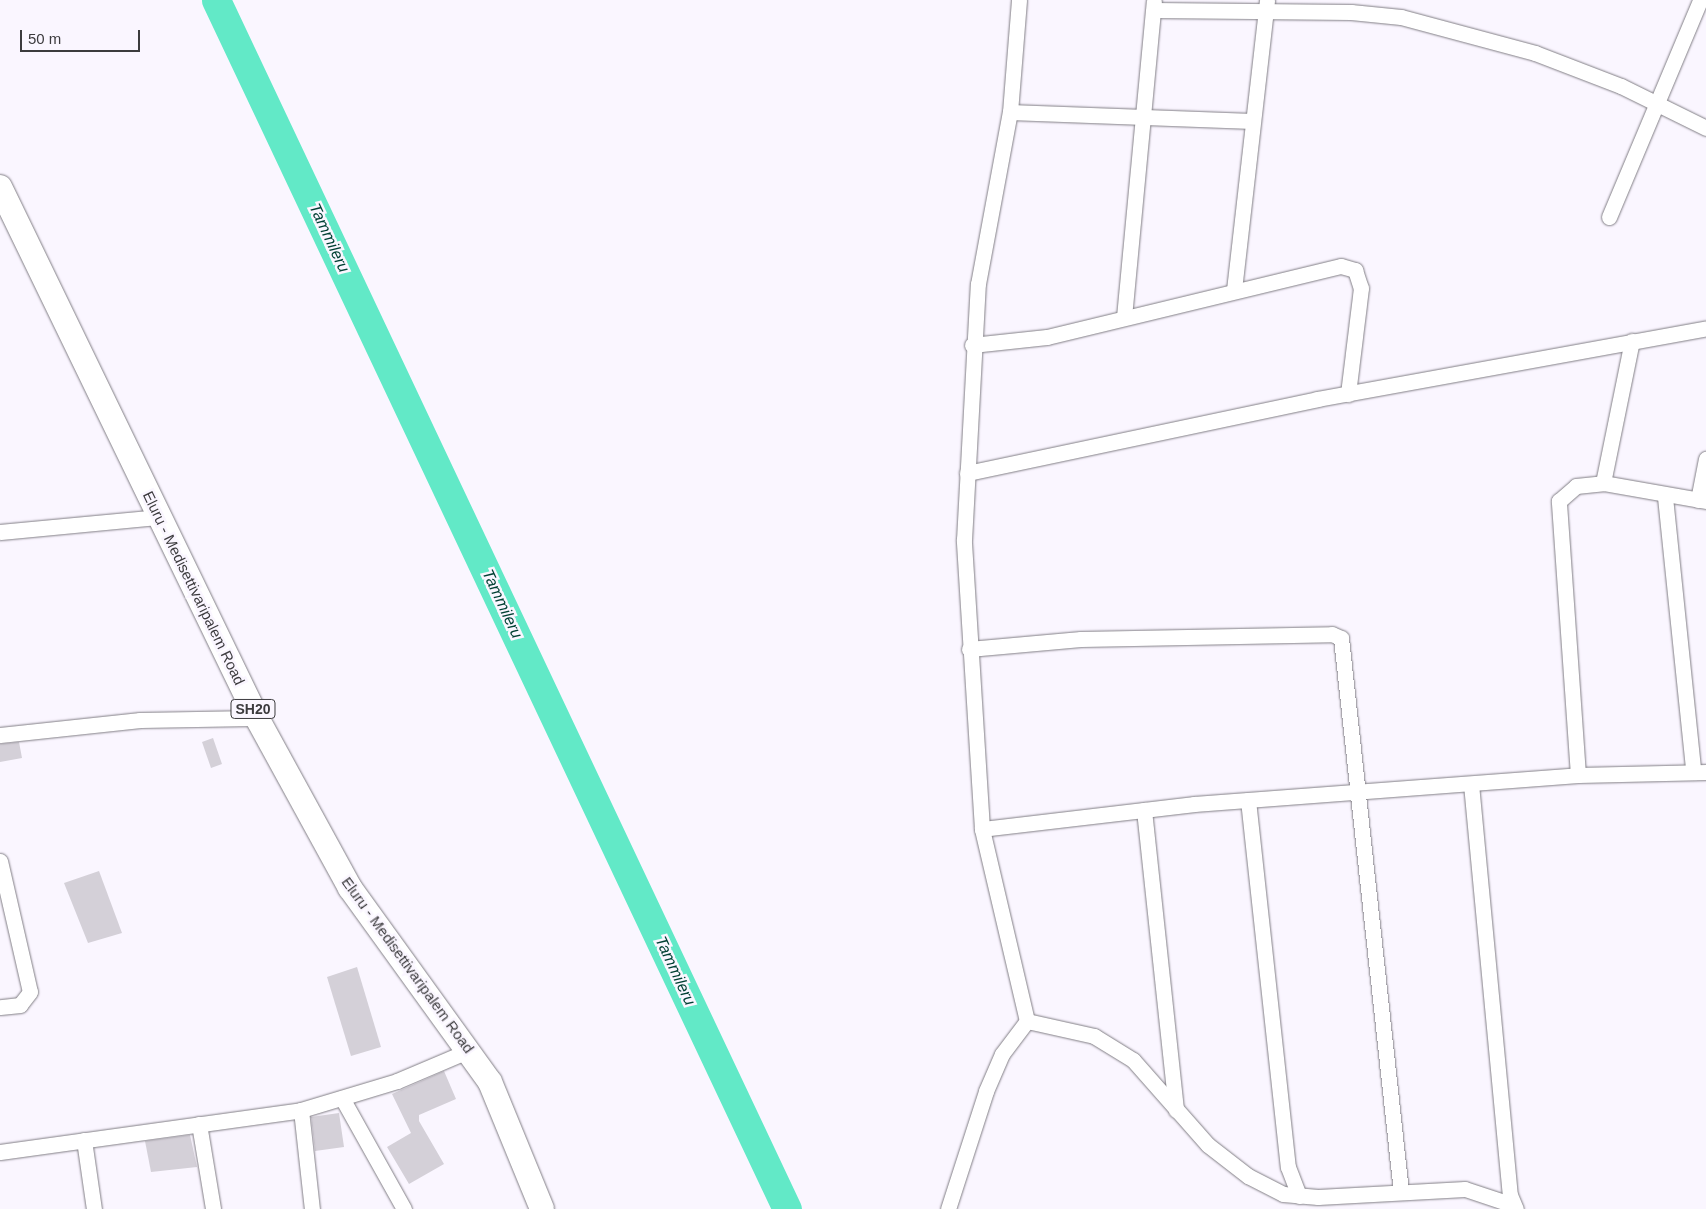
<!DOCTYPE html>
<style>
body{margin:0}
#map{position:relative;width:1706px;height:1209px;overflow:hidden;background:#faf6ff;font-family:Arial,sans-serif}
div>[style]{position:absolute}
.river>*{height:29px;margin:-14.5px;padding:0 14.5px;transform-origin:14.5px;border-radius:14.5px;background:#62e9c7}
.building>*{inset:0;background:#d4d0d8}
.roads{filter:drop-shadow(0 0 1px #817e85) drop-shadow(0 0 1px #817e85)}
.street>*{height:15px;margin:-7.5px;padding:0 7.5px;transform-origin:7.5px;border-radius:7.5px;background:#fff}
.primary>*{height:24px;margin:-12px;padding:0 12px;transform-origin:12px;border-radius:12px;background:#fff}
span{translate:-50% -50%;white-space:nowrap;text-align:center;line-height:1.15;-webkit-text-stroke:5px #faf6ff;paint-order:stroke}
.shield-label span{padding:1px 4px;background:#faf6ff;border:1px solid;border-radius:4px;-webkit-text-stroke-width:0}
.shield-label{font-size:14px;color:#3c3b3e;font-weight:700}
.street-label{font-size:15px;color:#3c3b3e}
.water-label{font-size:16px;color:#004033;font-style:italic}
.scale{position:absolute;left:20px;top:30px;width:120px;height:22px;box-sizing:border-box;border:2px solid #3c3b3e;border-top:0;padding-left:6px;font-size:15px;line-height:18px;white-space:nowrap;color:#3c3b3e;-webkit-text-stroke:4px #faf6ff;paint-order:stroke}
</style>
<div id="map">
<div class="river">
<i style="left:216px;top:0;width:1337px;rotate:64.72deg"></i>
</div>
<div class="building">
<i style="clip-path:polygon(213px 738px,222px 764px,211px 768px,202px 742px)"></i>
<i style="clip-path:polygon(19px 742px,22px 758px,0 762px,0 744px)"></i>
<i style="clip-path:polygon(99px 871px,122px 933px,88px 943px,64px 883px)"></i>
<i style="clip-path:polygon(357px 967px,381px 1047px,351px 1056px,327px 977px)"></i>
<i style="clip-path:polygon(444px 1071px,456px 1099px,419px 1115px,419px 1121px,444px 1164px,409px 1184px,387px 1147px,411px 1133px,392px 1094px)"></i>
<i style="clip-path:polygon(339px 1113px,344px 1147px,315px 1151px,311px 1117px)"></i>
<i style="clip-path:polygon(190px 1135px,197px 1167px,151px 1172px,145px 1141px)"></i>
</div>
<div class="roads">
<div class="street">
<i style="left:1154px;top:10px;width:197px;rotate:0.6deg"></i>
<i style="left:1351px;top:12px;width:50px;rotate:5.7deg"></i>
<i style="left:1401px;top:17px;width:139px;rotate:15deg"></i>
<i style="left:1535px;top:53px;width:92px;rotate:21deg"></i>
<i style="left:1621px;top:86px;width:95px;rotate:26.3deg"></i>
<i style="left:1010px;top:112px;width:242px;rotate:2.1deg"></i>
<i style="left:1609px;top:217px;width:235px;rotate:-67.2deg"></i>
<i style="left:1234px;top:290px;width:292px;rotate:-83.5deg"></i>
<i style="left:1124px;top:317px;width:317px;rotate:-84.6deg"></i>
<i style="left:972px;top:345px;width:75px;rotate:-6.1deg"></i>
<i style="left:1047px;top:337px;width:302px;rotate:-13.6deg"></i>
<i style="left:1341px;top:266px;width:15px;rotate:16deg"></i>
<i style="left:1355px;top:270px;width:19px;rotate:72deg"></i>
<i style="left:1361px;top:288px;width:107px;rotate:97deg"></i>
<i style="left:967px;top:473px;width:358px;rotate:-11.9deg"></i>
<i style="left:1317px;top:399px;width:395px;rotate:-10.3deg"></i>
<i style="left:1603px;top:483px;width:145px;rotate:-78.5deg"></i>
<i style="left:1665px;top:497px;width:274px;rotate:84.1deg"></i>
<i style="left:1698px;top:500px;width:42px;rotate:-79deg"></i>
<i style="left:0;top:532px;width:161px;rotate:-5.4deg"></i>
<i style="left:969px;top:649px;width:112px;rotate:-5.1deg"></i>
<i style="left:1081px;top:639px;width:251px;rotate:-1.1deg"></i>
<i style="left:1332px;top:634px;width:10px;rotate:24deg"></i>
<i style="left:1341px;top:638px;width:557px;rotate:83.82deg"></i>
<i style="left:0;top:735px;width:141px;rotate:-6.1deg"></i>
<i style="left:140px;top:720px;width:117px;rotate:-1deg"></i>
<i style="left:1578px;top:775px;width:275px;rotate:-94deg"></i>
<i style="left:1559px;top:501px;width:23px;rotate:-41deg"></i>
<i style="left:1576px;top:486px;width:27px;rotate:-6deg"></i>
<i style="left:1603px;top:483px;width:105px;rotate:9.9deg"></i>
<i style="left:1471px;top:784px;width:413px;rotate:84.6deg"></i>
<i style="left:1510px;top:1195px;width:15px;rotate:67deg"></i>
<i style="left:1248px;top:800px;width:369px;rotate:83.8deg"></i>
<i style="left:1288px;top:1167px;width:31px;rotate:69deg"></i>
<i style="left:1144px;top:810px;width:302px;rotate:83.9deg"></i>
<i style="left:982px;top:829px;width:213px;rotate:-6.7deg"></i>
<i style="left:1194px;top:804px;width:385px;rotate:-4.3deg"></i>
<i style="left:1578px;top:775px;width:128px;rotate:-1.3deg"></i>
<i style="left:0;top:861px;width:134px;rotate:77.1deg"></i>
<i style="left:30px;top:992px;width:16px;rotate:128deg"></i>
<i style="left:20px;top:1005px;width:20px;rotate:174deg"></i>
<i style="left:1027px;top:1021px;width:69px;rotate:12.6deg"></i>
<i style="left:1094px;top:1036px;width:46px;rotate:31.6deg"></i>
<i style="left:1133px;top:1060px;width:113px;rotate:48.6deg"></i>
<i style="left:1208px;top:1145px;width:51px;rotate:37.8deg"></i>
<i style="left:1248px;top:1176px;width:39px;rotate:27deg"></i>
<i style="left:1283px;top:1194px;width:35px;rotate:5deg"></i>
<i style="left:1318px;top:1197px;width:147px;rotate:-3.1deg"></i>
<i style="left:1465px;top:1189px;width:51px;rotate:18.4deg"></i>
<i style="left:342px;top:1098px;width:127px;rotate:60.8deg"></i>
<i style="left:301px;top:1110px;width:100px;rotate:83.7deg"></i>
<i style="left:199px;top:1124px;width:86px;rotate:80.6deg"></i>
<i style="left:84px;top:1140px;width:70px;rotate:81.8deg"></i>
<i style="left:0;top:1152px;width:304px;rotate:-7.9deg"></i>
<i style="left:301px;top:1110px;width:100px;rotate:-16.8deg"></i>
<i style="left:397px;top:1081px;width:79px;rotate:-23deg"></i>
<i style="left:948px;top:1209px;width:124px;rotate:-72.1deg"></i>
<i style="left:986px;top:1091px;width:40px;rotate:-66.6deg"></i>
<i style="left:1002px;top:1054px;width:41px;rotate:-52.9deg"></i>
<i style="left:1027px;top:1021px;width:197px;rotate:-103.2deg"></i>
<i style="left:982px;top:829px;width:290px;rotate:-93.6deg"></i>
<i style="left:964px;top:540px;width:256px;rotate:-86.9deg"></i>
<i style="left:978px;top:284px;width:175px;rotate:-79.5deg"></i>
<i style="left:1010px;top:112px;width:112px;rotate:-85.4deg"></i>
</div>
<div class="primary">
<i style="left:0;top:187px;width:590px;rotate:64.17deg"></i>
<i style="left:257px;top:718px;width:194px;rotate:61.3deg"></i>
<i style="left:350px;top:888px;width:239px;rotate:54.2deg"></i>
<i style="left:490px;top:1082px;width:137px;rotate:67.7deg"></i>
</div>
</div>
<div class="shield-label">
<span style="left:253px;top:709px">SH20</span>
</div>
<div class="street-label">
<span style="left:194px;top:588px;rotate:64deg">Eluru - Medisettivaripalem Road</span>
<span style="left:408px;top:965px;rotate:54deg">Eluru - Medisettivaripalem Road</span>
</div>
<div class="water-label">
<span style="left:329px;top:238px;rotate:65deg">Tammileru</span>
<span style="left:502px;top:604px;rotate:65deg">Tammileru</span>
<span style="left:675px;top:971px;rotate:65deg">Tammileru</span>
</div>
<div class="scale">50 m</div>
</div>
